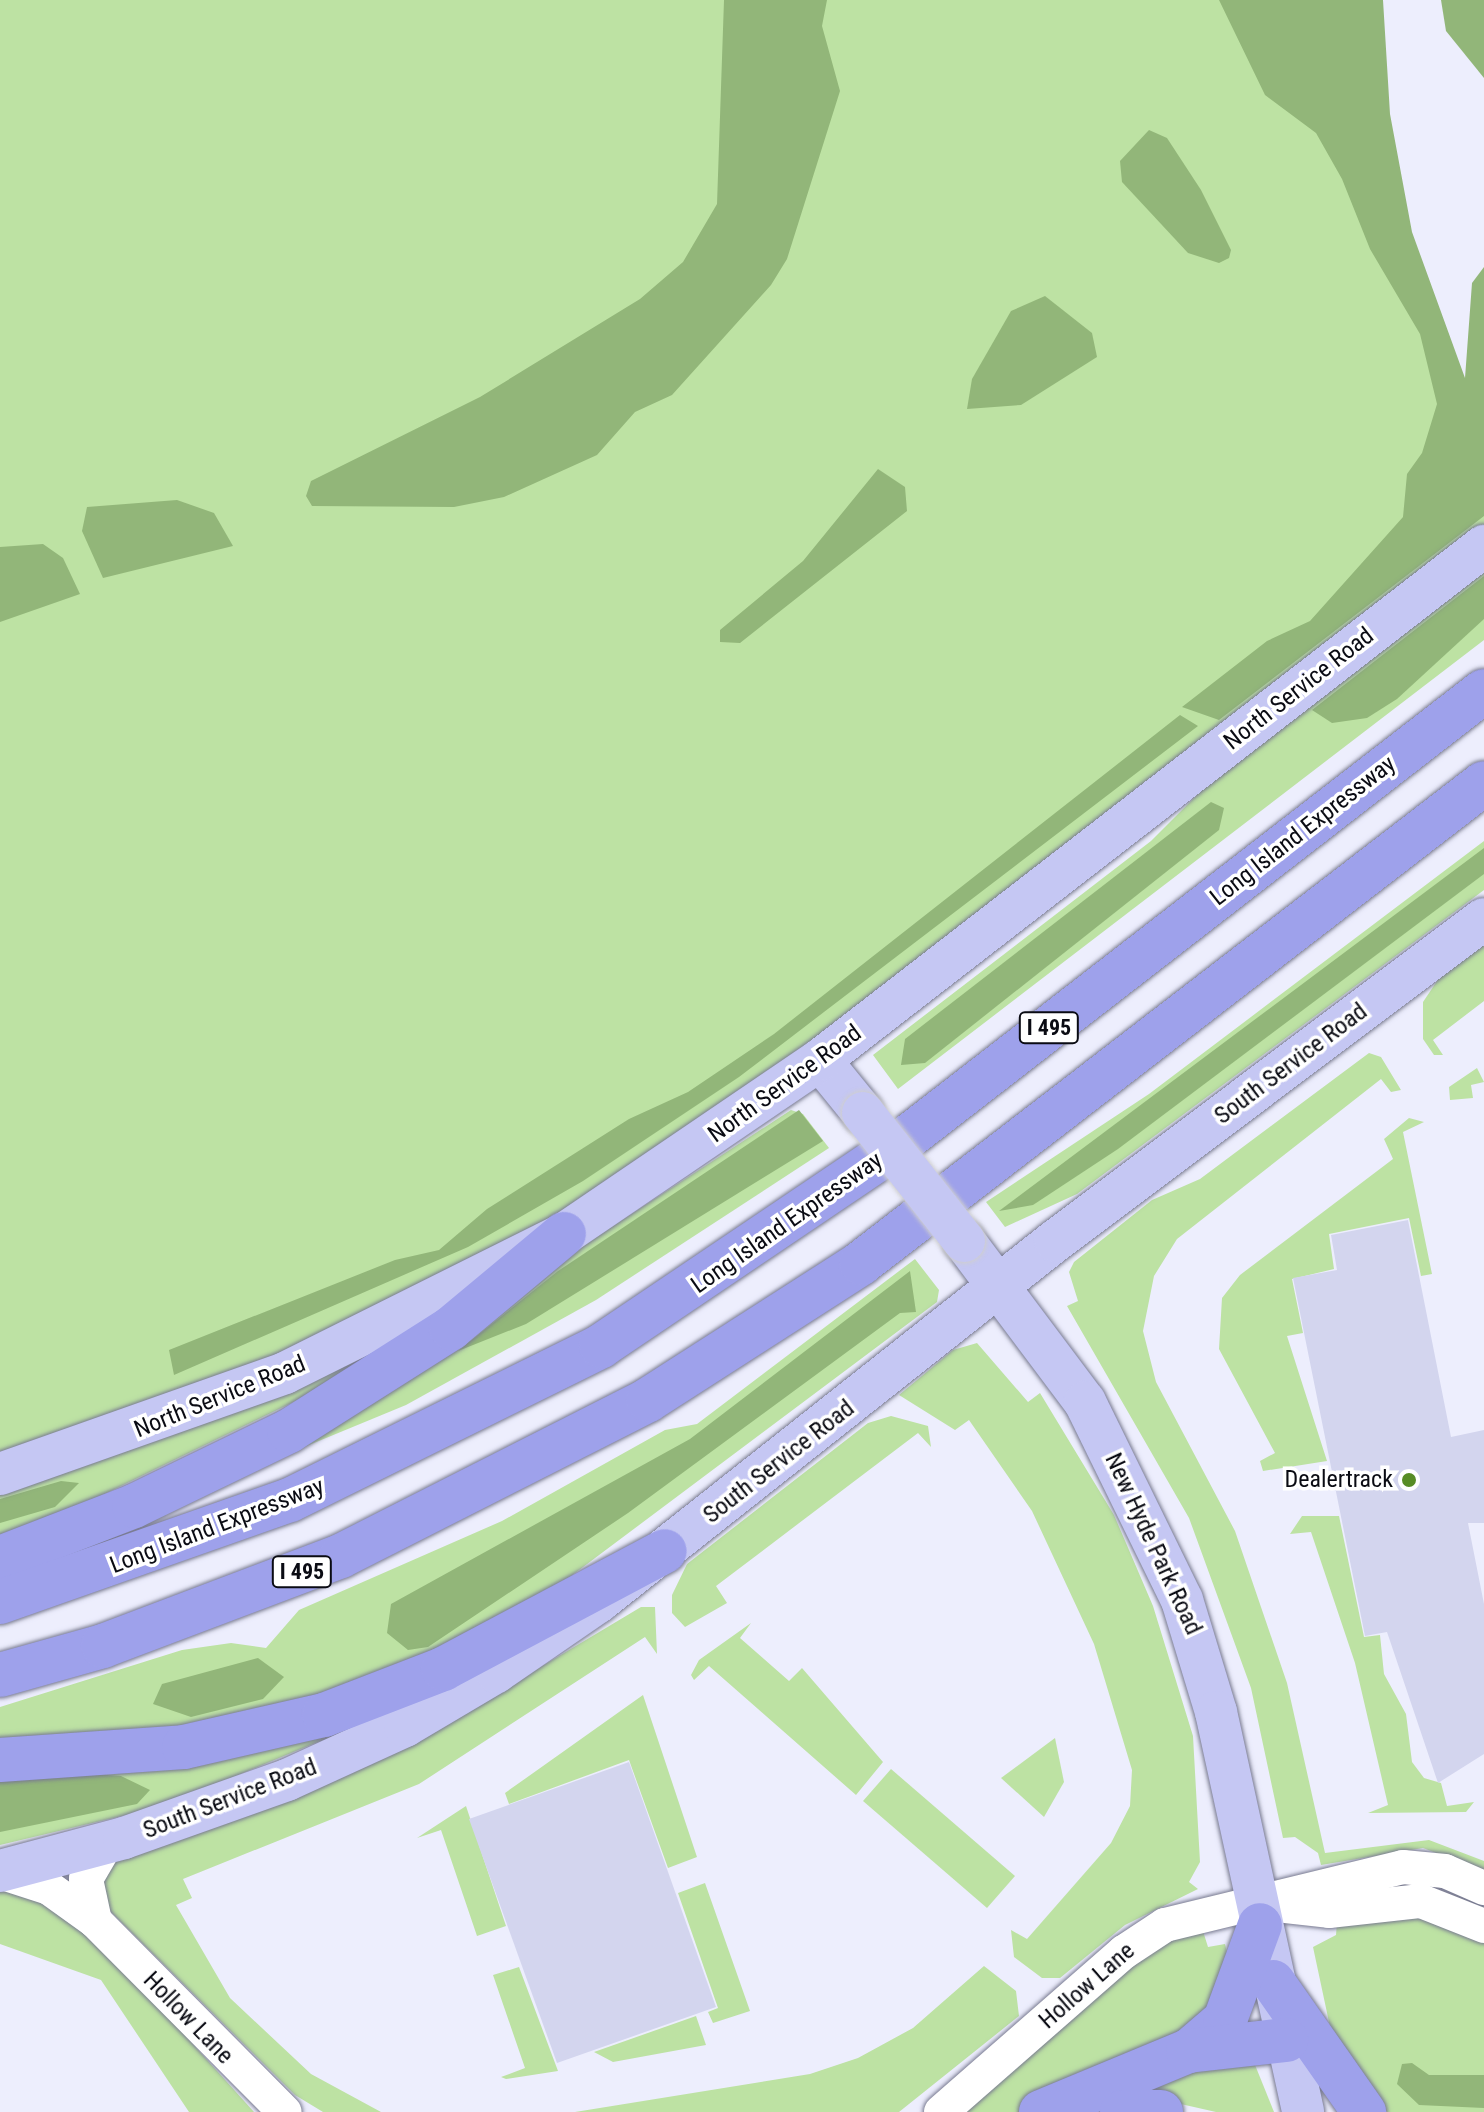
<!DOCTYPE html>
<style>
body{margin:0}
#map{position:relative;width:1484px;height:2112px;overflow:hidden;background:#edeefd;font-family:"Roboto Condensed",sans-serif}
div>[style]{position:absolute}
.green>*{inset:0;background:#bde2a3}
.forest>*{inset:0;background:#92b679}
.building>*{inset:0;background:#d3d5ee}
.roads{filter:drop-shadow(0 0 2px #787a90) drop-shadow(0 0 2px #787a90)}
.minor>*{height:34px;margin:-17px;padding:0 17px;transform-origin:17px;border-radius:17px;background:#fff}
.major>*{height:42px;margin:-21px;padding:0 21px;transform-origin:21px;border-radius:21px;background:#c5c7f3}
.highway>*{height:44px;margin:-22px;padding:0 22px;transform-origin:22px;border-radius:22px;background:#9ea1eb}
.bridges{filter:drop-shadow(0 0 2px #ceced0) drop-shadow(0 0 2px #ceced0)}
.major-bridge>*{height:42px;margin:-21px;padding:0 21px;transform-origin:21px;border-radius:21px;background:#c5c7f3}
.dots>*{width:22px;height:22px;translate:-50% -50%;box-sizing:border-box;border:4px solid #fff;border-radius:50%}
span{translate:-50% -50%;white-space:nowrap;text-align:center;line-height:1.15;-webkit-text-stroke:7px #fff;paint-order:stroke}
.shield-label span{padding:2px 6px;background:#fff;border:2px solid;border-radius:6px;-webkit-text-stroke-width:0}
.shield-label{font-size:22px;color:#0a0b13;font-weight:700}
.street-label{font-size:24px;color:#0a0b13}
.poi-label{font-size:24px;color:#0a0b13}
.right{translate:-100% -50%;text-align:right}
</style>
<div id="map">
<div class="green">
<i style="clip-path:polygon(0 0,1268px 0,1484px 444px,1484px 546px,564px 1234px,0 1474px)"></i>
<i style="clip-path:polygon(1484px 568px,1484px 640px,898px 1089px,873px 1055px,1151px 841px,1222px 770px)"></i>
<i style="clip-path:polygon(1484px 841px,1484px 890px,1077px 1194px,1005px 1227px,986px 1202px,1149px 1094px)"></i>
<i style="clip-path:polygon(1484px 944px,1484px 1001px,1433px 1040px,1443px 1055px,1434px 1055px,1423px 1039px,1423px 1002px,1439px 978px)"></i>
<i style="clip-path:polygon(1369px 1053px,1381px 1057px,1401px 1090px,1391px 1092px,1381px 1079px,1177px 1239px,1154px 1276px,1143px 1331px,1156px 1382px,1235px 1531px,1287px 1683px,1325px 1853px,1429px 1840px,1484px 1861px,1484px 1871px,1423px 1848px,1321px 1865px,1318px 1853px,1295px 1837px,1283px 1838px,1251px 1688px,1189px 1518px,1067px 1306px,1078px 1301px,1069px 1272px,1074px 1262px,1152px 1200px,1200px 1179px)"></i>
<i style="clip-path:polygon(1477px 1068px,1484px 1082px,1471px 1085px,1473px 1098px,1450px 1100px,1449px 1087px)"></i>
<i style="clip-path:polygon(791px 1110px,803px 1114px,829px 1148px,596px 1300px,406px 1405px,222px 1481px)"></i>
<i style="clip-path:polygon(1409px 1118px,1424px 1122px,1403px 1132px,1432px 1274px,1421px 1276px,1409px 1218px,1329px 1234px,1334px 1269px,1292px 1279px,1303px 1333px,1287px 1336px,1327px 1461px,1263px 1471px,1260px 1461px,1275px 1453px,1219px 1349px,1222px 1298px,1240px 1275px,1393px 1159px,1384px 1139px)"></i>
<i style="clip-path:polygon(915px 1259px,939px 1290px,937px 1302px,543px 1597px,431px 1658px,281px 1709px,136px 1735px,0 1745px,0 1707px,182px 1650px,231px 1643px,266px 1648px,299px 1610px,502px 1521px,665px 1430px,697px 1424px)"></i>
<i style="clip-path:polygon(977px 1343px,1028px 1402px,1040px 1393px,1114px 1515px,1153px 1606px,1193px 1736px,1200px 1862px,1189px 1882px,1198px 1889px,1125px 1925px,1060px 1978px,1042px 1978px,1014px 1957px,1011px 1930px,1027px 1939px,1111px 1843px,1130px 1806px,1132px 1770px,1094px 1644px,1032px 1511px,969px 1420px,955px 1430px,899px 1395px,953px 1350px)"></i>
<i style="clip-path:polygon(362px 1357px,365px 1367px,0 1545px,0 1491px)"></i>
<i style="clip-path:polygon(891px 1416px,928px 1426px,931px 1447px,918px 1433px,716px 1586px,727px 1603px,685px 1627px,672px 1613px,672px 1595px,687px 1564px,868px 1423px)"></i>
<i style="clip-path:polygon(1302px 1516px,1339px 1516px,1364px 1637px,1380px 1635px,1384px 1674px,1406px 1714px,1412px 1762px,1424px 1778px,1441px 1783px,1447px 1806px,1474px 1802px,1466px 1812px,1368px 1813px,1388px 1805px,1355px 1663px,1311px 1532px,1290px 1534px)"></i>
<i style="clip-path:polygon(641px 1607px,655px 1607px,657px 1654px,645px 1637px,419px 1784px,183px 1879px,192px 1898px,176px 1905px,230px 1998px,311px 2074px,381px 2112px,323px 2112px,295px 2095px,106px 1907px,102px 1868px,119px 1857px,432px 1732px)"></i>
<i style="clip-path:polygon(751px 1623px,740px 1638px,789px 1681px,802px 1668px,883px 1762px,856px 1795px,709px 1666px,694px 1680px,691px 1675px,699px 1660px)"></i>
<i style="clip-path:polygon(643px 1695px,697px 1857px,668px 1868px,629px 1760px,509px 1804px,505px 1793px)"></i>
<i style="clip-path:polygon(339px 1733px,164px 1806px,0 1845px,0 1769px,187px 1761px)"></i>
<i style="clip-path:polygon(1055px 1738px,1064px 1782px,1044px 1817px,1001px 1778px)"></i>
<i style="clip-path:polygon(891px 1769px,1015px 1876px,987px 1908px,863px 1801px)"></i>
<i style="clip-path:polygon(466px 1806px,506px 1926px,477px 1936px,441px 1830px,417px 1838px)"></i>
<i style="clip-path:polygon(705px 1883px,750px 2011px,713px 2023px,708px 2012px,718px 2008px,678px 1893px)"></i>
<i style="clip-path:polygon(0 1886px,53px 1905px,109px 1951px,254px 2112px,189px 2112px,101px 1980px,0 1944px)"></i>
<i style="clip-path:polygon(1417px 1911px,1484px 1939px,1484px 2112px,1387px 2112px,1336px 2055px,1313px 1947px,1336px 1935px,1337px 1922px)"></i>
<i style="clip-path:polygon(1202px 1928px,1208px 1947px,1225px 1944px,1231px 1969px,1218px 2014px,1021px 2112px,962px 2112px,1145px 1955px,1182px 1931px)"></i>
<i style="clip-path:polygon(984px 1966px,1016px 1991px,1019px 2016px,899px 2112px,575px 2112px,810px 2074px,858px 2058px,913px 2028px)"></i>
<i style="clip-path:polygon(519px 1967px,558px 2071px,506px 2079px,501px 2077px,525px 2068px,493px 1975px)"></i>
<i style="clip-path:polygon(696px 2016px,706px 2045px,613px 2062px,594px 2052px)"></i>
<i style="clip-path:polygon(1216px 2051px,1251px 2055px,1274px 2112px,1216px 2112px,1141px 2095px)"></i>
</div>
<div class="forest">
<i style="clip-path:polygon(724px 0,827px 0,822px 26px,840px 91px,787px 259px,771px 285px,672px 395px,635px 412px,597px 455px,504px 497px,454px 507px,312px 506px,306px 496px,311px 481px,480px 397px,640px 299px,683px 262px,717px 204px)"></i>
<i style="clip-path:polygon(1219px 0,1383px 0,1390px 114px,1412px 232px,1465px 378px,1472px 283px,1484px 267px,1484px 516px,1219px 720px,1182px 707px,1267px 641px,1310px 621px,1403px 517px,1407px 474px,1422px 453px,1437px 404px,1420px 334px,1370px 249px,1342px 179px,1316px 133px,1265px 95px)"></i>
<i style="clip-path:polygon(1441px 0,1484px 0,1484px 78px,1446px 31px)"></i>
<i style="clip-path:polygon(1149px 130px,1167px 138px,1201px 190px,1231px 250px,1229px 258px,1219px 263px,1188px 253px,1122px 182px,1120px 161px)"></i>
<i style="clip-path:polygon(1045px 296px,1092px 333px,1097px 357px,1021px 405px,967px 409px,972px 379px,1011px 311px)"></i>
<i style="clip-path:polygon(878px 469px,905px 487px,907px 511px,740px 643px,720px 642px,720px 630px,803px 561px)"></i>
<i style="clip-path:polygon(177px 500px,214px 513px,233px 546px,103px 578px,82px 531px,87px 507px)"></i>
<i style="clip-path:polygon(43px 544px,63px 558px,80px 594px,0 622px,0 547px)"></i>
<i style="clip-path:polygon(1484px 576px,1484px 619px,1397px 699px,1367px 718px,1332px 723px,1312px 710px)"></i>
<i style="clip-path:polygon(1180px 715px,1198px 726px,739px 1077px,583px 1181px,468px 1247px,174px 1375px,169px 1350px,395px 1260px,439px 1250px,487px 1209px,629px 1119px,688px 1092px,774px 1034px)"></i>
<i style="clip-path:polygon(1211px 802px,1224px 808px,1219px 830px,925px 1063px,901px 1065px,905px 1039px)"></i>
<i style="clip-path:polygon(1484px 848px,1484px 874px,1118px 1149px,1033px 1205px,999px 1211px)"></i>
<i style="clip-path:polygon(799px 1110px,823px 1141px,526px 1324px,458px 1351px,558px 1271px)"></i>
<i style="clip-path:polygon(910px 1271px,916px 1312px,900px 1313px,628px 1513px,428px 1647px,408px 1650px,387px 1633px,391px 1604px,690px 1439px)"></i>
<i style="clip-path:polygon(61px 1481px,79px 1483px,55px 1507px,0 1523px,0 1499px)"></i>
<i style="clip-path:polygon(258px 1658px,284px 1677px,263px 1699px,191px 1717px,153px 1704px,162px 1684px)"></i>
<i style="clip-path:polygon(66px 1772px,121px 1776px,150px 1790px,137px 1804px,0 1832px,0 1775px)"></i>
<i style="clip-path:polygon(1412px 2063px,1429px 2075px,1484px 2075px,1484px 2108px,1419px 2105px,1397px 2084px,1402px 2064px)"></i>
</div>
<div class="building">
<i style="clip-path:polygon(1408px 1220px,1451px 1437px,1484px 1430px,1484px 1523px,1468px 1523px,1484px 1604px,1484px 1754px,1438px 1783px,1387px 1632px,1365px 1636px,1293px 1278px,1337px 1270px,1331px 1235px)"></i>
<i style="clip-path:polygon(629px 1762px,716px 2007px,557px 2063px,469px 1819px)"></i>
</div>
<div class="roads">
<div class="minor">
<i style="left:0;top:1872px;width:52px;rotate:18.1deg"></i>
<i style="left:49px;top:1888px;width:57px;rotate:35.7deg"></i>
<i style="left:95px;top:1921px;width:269px;rotate:45.2deg"></i>
<i style="left:1268px;top:1904px;width:61px;rotate:6.5deg"></i>
<i style="left:1329px;top:1911px;width:93px;rotate:-6.2deg"></i>
<i style="left:1421px;top:1901px;width:68px;rotate:21.6deg"></i>
<i style="left:95px;top:1921px;width:43px;rotate:-102.1deg"></i>
<i style="left:86px;top:1879px;width:42px;rotate:-59.7deg"></i>
<i style="left:941px;top:2112px;width:243px;rotate:-41.2deg"></i>
<i style="left:1124px;top:1952px;width:49px;rotate:-33.4deg"></i>
<i style="left:1165px;top:1925px;width:245px;rotate:-13.7deg"></i>
<i style="left:1403px;top:1867px;width:42px;rotate:5.4deg"></i>
<i style="left:1445px;top:1871px;width:43px;rotate:23.6deg"></i>
</div>
<div class="major">
<i style="left:820px;top:1060px;width:68px;rotate:50.9deg"></i>
<i style="left:964px;top:1241px;width:201px;rotate:53.1deg"></i>
<i style="left:1085px;top:1402px;width:220px;rotate:63.9deg"></i>
<i style="left:1182px;top:1600px;width:117px;rotate:73.1deg"></i>
<i style="left:1216px;top:1712px;width:409px;rotate:77.7deg"></i>
<i style="left:0;top:1474px;width:302px;rotate:-19.5deg"></i>
<i style="left:285px;top:1373px;width:312px;rotate:-26.5deg"></i>
<i style="left:564px;top:1234px;width:310px;rotate:-34.2deg"></i>
<i style="left:820px;top:1060px;width:840px;rotate:-37.74deg"></i>
<i style="left:0;top:1871px;width:128px;rotate:-14.9deg"></i>
<i style="left:124px;top:1838px;width:173px;rotate:-19.6deg"></i>
<i style="left:287px;top:1780px;width:130px;rotate:-24.6deg"></i>
<i style="left:405px;top:1726px;width:106px;rotate:-30.7deg"></i>
<i style="left:496px;top:1672px;width:124px;rotate:-34.5deg"></i>
<i style="left:598px;top:1602px;width:582px;rotate:-38.31deg"></i>
<i style="left:1055px;top:1241px;width:536px;rotate:-36.89deg"></i>
</div>
<div class="highway">
<i style="left:0;top:1558px;width:144px;rotate:-21.2deg"></i>
<i style="left:134px;top:1506px;width:172px;rotate:-25.8deg"></i>
<i style="left:289px;top:1431px;width:192px;rotate:-32.4deg"></i>
<i style="left:451px;top:1328px;width:147px;rotate:-39.8deg"></i>
<i style="left:0;top:1602px;width:307px;rotate:-19.4deg"></i>
<i style="left:290px;top:1500px;width:347px;rotate:-26.3deg"></i>
<i style="left:601px;top:1346px;width:344px;rotate:-34deg"></i>
<i style="left:886px;top:1154px;width:756px;rotate:-37.75deg"></i>
<i style="left:0;top:1675px;width:107px;rotate:-15.7deg"></i>
<i style="left:103px;top:1646px;width:254px;rotate:-20.7deg"></i>
<i style="left:341px;top:1556px;width:344px;rotate:-26.9deg"></i>
<i style="left:648px;top:1400px;width:253px;rotate:-32.7deg"></i>
<i style="left:861px;top:1263px;width:786px;rotate:-37.61deg"></i>
<i style="left:0;top:1760px;width:184px;rotate:-4deg"></i>
<i style="left:184px;top:1747px;width:144px;rotate:-12.9deg"></i>
<i style="left:324px;top:1715px;width:128px;rotate:-21.1deg"></i>
<i style="left:443px;top:1669px;width:251px;rotate:-28deg"></i>
<i style="left:1273px;top:1982px;width:159px;rotate:55deg"></i>
<i style="left:1189px;top:2051px;width:48px;rotate:-40.7deg"></i>
<i style="left:1225px;top:2020px;width:101px;rotate:-69.8deg"></i>
<i style="left:1041px;top:2112px;width:159px;rotate:-22.5deg"></i>
<i style="left:1188px;top:2051px;width:99px;rotate:-6.4deg"></i>
<i style="left:1122px;top:2112px;width:39px"></i>
</div>
</div>
<div class="bridges">
<div class="major-bridge">
<i style="left:863px;top:1113px;width:163px;rotate:51.7deg"></i>
</div>
</div>
<div class="dots">
<i style="left:1409px;top:1480px;background:#578c25"></i>
</div>
<div class="shield-label">
<span style="left:1049px;top:1028px">I 495</span>
<span style="left:302px;top:1572px">I 495</span>
</div>
<div class="street-label">
<span style="left:1299px;top:689px;rotate:-38deg">North Service Road</span>
<span style="left:1303px;top:831px;rotate:-38deg">Long Island Expressway</span>
<span style="left:1291px;top:1064px;rotate:-37deg">South Service Road</span>
<span style="left:785px;top:1084px;rotate:-36deg">North Service Road</span>
<span style="left:787px;top:1223px;rotate:-35deg">Long Island Expressway</span>
<span style="left:220px;top:1397px;rotate:-22deg">North Service Road</span>
<span style="left:779px;top:1462px;rotate:-38deg">South Service Road</span>
<span style="left:217px;top:1526px;rotate:-21deg">Long Island Expressway</span>
<span style="left:1153px;top:1544px;rotate:65deg">New Hyde Park Road</span>
<span style="left:230px;top:1799px;rotate:-21deg">South Service Road</span>
<span style="left:1087px;top:1986px;rotate:-41deg">Hollow Lane</span>
<span style="left:188px;top:2018px;rotate:46deg">Hollow Lane</span>
</div>
<div class="poi-label">
<span class="right" style="left:1393px;top:1480px">Dealertrack</span>
</div>
</div>
